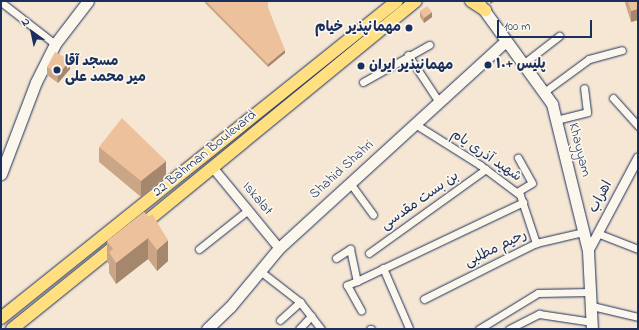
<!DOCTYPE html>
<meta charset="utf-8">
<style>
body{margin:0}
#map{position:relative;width:639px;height:330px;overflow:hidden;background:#f6e7d4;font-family:"Indie Flower","Playpen Sans Arabic",sans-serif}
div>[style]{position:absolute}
.roads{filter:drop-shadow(0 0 1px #1b2f5e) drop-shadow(0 0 1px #1b2f5e)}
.minor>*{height:7px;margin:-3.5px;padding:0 3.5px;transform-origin:3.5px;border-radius:3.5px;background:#fbf7ec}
.tertiary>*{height:9px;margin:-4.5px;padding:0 4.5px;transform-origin:4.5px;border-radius:4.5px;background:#fbf7ec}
.secondary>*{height:11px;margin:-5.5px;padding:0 5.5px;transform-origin:5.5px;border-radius:5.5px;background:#fbf7ec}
.primary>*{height:12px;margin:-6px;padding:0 6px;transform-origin:6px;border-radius:6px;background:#ffdf80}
.wall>*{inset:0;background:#cba686}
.shaded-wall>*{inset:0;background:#a5876d}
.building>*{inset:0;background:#ecc19c}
.dots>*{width:11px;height:11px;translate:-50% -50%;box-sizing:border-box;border:2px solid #fbf7ec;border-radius:50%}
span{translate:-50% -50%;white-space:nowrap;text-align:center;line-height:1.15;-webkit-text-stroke:3.5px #fbf7ec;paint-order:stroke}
.poi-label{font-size:14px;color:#1b2f5e;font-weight:700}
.right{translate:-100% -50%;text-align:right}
.left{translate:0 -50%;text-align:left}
.street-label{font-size:14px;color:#1b2f5e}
.frame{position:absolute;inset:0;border:2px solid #1b2f5e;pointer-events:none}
.north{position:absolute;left:12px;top:12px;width:40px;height:40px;-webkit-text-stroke:3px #fbf7ec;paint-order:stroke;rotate:327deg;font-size:11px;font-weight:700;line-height:16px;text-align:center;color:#1b2f5e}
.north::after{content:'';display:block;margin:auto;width:14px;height:18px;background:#1b2f5e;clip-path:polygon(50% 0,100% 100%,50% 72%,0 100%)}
.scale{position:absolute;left:497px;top:20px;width:95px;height:18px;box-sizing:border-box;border:2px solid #1b2f5e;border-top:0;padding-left:5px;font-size:12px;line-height:14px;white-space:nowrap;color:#1b2f5e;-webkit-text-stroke:3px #fbf7ec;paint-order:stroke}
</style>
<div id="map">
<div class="roads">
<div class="minor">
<i style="left:1px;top:2px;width:68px;rotate:37.9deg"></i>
<i style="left:408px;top:55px;width:56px;rotate:56.6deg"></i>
<i style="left:523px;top:64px;width:46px;rotate:-37.9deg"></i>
<i style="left:363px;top:82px;width:76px;rotate:-29.3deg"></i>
<i style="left:544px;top:92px;width:56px;rotate:-36.3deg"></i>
<i style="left:589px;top:59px;width:34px;rotate:-15deg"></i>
<i style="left:613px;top:98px;width:38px;rotate:48deg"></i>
<i style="left:556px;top:120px;width:32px;rotate:-14deg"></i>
<i style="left:587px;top:112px;width:24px;rotate:-97deg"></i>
<i style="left:415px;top:124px;width:77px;rotate:32.2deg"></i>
<i style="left:480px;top:165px;width:50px;rotate:36.9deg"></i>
<i style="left:520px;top:195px;width:51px;rotate:71.6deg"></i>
<i style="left:350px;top:183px;width:39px;rotate:54deg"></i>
<i style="left:517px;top:192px;width:17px;rotate:-31deg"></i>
<i style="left:532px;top:183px;width:29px;rotate:-119deg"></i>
<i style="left:597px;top:233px;width:44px;rotate:21.3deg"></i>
<i style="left:199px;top:249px;width:63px;rotate:-38.5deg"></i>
<i style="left:369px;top:253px;width:144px;rotate:-35.7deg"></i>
<i style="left:336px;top:258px;width:17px;rotate:-33deg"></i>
<i style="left:350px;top:249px;width:33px;rotate:78deg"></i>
<i style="left:357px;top:281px;width:11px;rotate:158deg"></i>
<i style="left:347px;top:285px;width:29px;rotate:61deg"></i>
<i style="left:383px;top:268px;width:65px;rotate:66.6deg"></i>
<i style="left:260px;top:271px;width:51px;rotate:37.8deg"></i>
<i style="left:300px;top:302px;width:34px;rotate:52deg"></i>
<i style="left:357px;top:281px;width:184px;rotate:-25.4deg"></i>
<i style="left:424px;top:299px;width:125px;rotate:-26.6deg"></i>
<i style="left:536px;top:243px;width:48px;rotate:-13.2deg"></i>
<i style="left:592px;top:306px;width:47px;rotate:13.4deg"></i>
<i style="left:280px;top:320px;width:27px;rotate:-42deg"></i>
<i style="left:299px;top:329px;width:18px;rotate:-47deg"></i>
<i style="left:370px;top:329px;width:1px"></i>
<i style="left:479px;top:329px;width:69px;rotate:-31.4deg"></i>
<i style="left:538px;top:293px;width:53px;rotate:-1.1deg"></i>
<i style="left:509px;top:329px;width:34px;rotate:-27deg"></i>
<i style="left:539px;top:314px;width:54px;rotate:8.6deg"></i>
</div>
<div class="tertiary">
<i style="left:213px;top:168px;width:104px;rotate:50.5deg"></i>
<i style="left:588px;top:251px;width:106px;rotate:-62deg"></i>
</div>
<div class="secondary">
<i style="left:479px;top:3px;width:125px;rotate:54.1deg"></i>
<i style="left:552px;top:104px;width:151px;rotate:76.2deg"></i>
<i style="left:588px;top:251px;width:78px;rotate:87.1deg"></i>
<i style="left:1px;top:174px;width:98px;rotate:-69.2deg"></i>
<i style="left:36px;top:82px;width:42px;rotate:-63.4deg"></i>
<i style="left:55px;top:44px;width:54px;rotate:-52.5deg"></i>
<i style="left:207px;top:329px;width:32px;rotate:-44deg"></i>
<i style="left:230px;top:307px;width:77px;rotate:-50.3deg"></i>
<i style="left:279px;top:248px;width:307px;rotate:-42.4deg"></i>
</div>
<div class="primary">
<i style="left:471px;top:1px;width:17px;rotate:33deg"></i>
<i style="left:141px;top:226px;width:355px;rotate:-39.3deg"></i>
<i style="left:1px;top:318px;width:507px;rotate:-38.68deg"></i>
<i style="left:12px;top:329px;width:139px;rotate:-38.9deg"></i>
</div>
</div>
<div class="wall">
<i style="clip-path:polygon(205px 1px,268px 1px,268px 8px,285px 53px,268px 67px,205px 3px)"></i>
<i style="clip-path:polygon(625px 1px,638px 1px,638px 20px,631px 22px,625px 3px)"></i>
<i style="clip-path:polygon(420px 11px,432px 17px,424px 23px,420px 17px)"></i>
<i style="clip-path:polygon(47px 67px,70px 69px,58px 83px,47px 75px)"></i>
<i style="clip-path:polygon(99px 147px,166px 176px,141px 197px,99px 162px)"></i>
<i style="clip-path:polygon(144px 212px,168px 261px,157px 271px,148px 259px,116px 284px,109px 273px,109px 264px,107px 262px,107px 241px)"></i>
</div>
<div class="shaded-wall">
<i style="clip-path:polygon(490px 1px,496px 1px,490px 4px)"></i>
<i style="clip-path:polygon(638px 9px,638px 20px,631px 22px,631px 11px)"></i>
<i style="clip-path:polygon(432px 12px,432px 17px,424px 23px,424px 18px)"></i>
<i style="clip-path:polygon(285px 50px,285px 53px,268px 67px,268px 64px)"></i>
<i style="clip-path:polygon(70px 60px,70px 69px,58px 83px,58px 75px)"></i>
<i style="clip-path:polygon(166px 161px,166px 176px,141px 197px,141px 181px)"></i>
<i style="clip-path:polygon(148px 238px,148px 259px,116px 284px,116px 263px)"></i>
<i style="clip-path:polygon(168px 240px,168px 261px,157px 271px,157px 250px)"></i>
</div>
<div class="building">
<i style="clip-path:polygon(206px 1px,268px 1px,268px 8px,285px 50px,268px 64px)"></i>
<i style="clip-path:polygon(628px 1px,638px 1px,638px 9px,631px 11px)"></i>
<i style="clip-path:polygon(427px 6px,432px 12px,424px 18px,420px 11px)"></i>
<i style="clip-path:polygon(55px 52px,70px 60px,58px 75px,47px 67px)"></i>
<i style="clip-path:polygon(122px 118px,166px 161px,141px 181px,99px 147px)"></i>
<i style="clip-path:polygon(144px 212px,149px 217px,152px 214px,168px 240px,157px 250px,148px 238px,116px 263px,109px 252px,113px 249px,107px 241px)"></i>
</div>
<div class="dots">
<i style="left:409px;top:28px;background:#1b2f5e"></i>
<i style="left:488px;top:65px;background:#1b2f5e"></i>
<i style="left:361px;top:66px;background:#1b2f5e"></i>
<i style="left:57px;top:70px;background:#1b2f5e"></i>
</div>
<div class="poi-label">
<span class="right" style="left:401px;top:28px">مهمانپذیر خیام</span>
<span class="left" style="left:65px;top:70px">مسجد آقا<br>میر محمد علی</span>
<span class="left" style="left:496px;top:65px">پلیس +۱۰</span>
<span class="left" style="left:369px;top:66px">مهمانپذیر ایران</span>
</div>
<div class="street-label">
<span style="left:579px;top:150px;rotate:76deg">Khayyam</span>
<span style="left:205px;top:154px;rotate:-39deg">22 Bahman Boulevard</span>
<span style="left:486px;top:156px;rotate:34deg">شهید آذری یام</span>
<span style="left:342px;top:170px;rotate:-42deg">Shahid Shahri</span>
<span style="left:601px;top:197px;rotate:-62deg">اهراب</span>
<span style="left:257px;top:199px;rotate:50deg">Iskalat</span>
<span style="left:420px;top:201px;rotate:-35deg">بن بست مقدسی</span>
<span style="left:496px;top:249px;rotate:-26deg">رحیم مطلبی</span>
</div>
<div class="frame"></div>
<div class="north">N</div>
<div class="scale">100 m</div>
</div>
